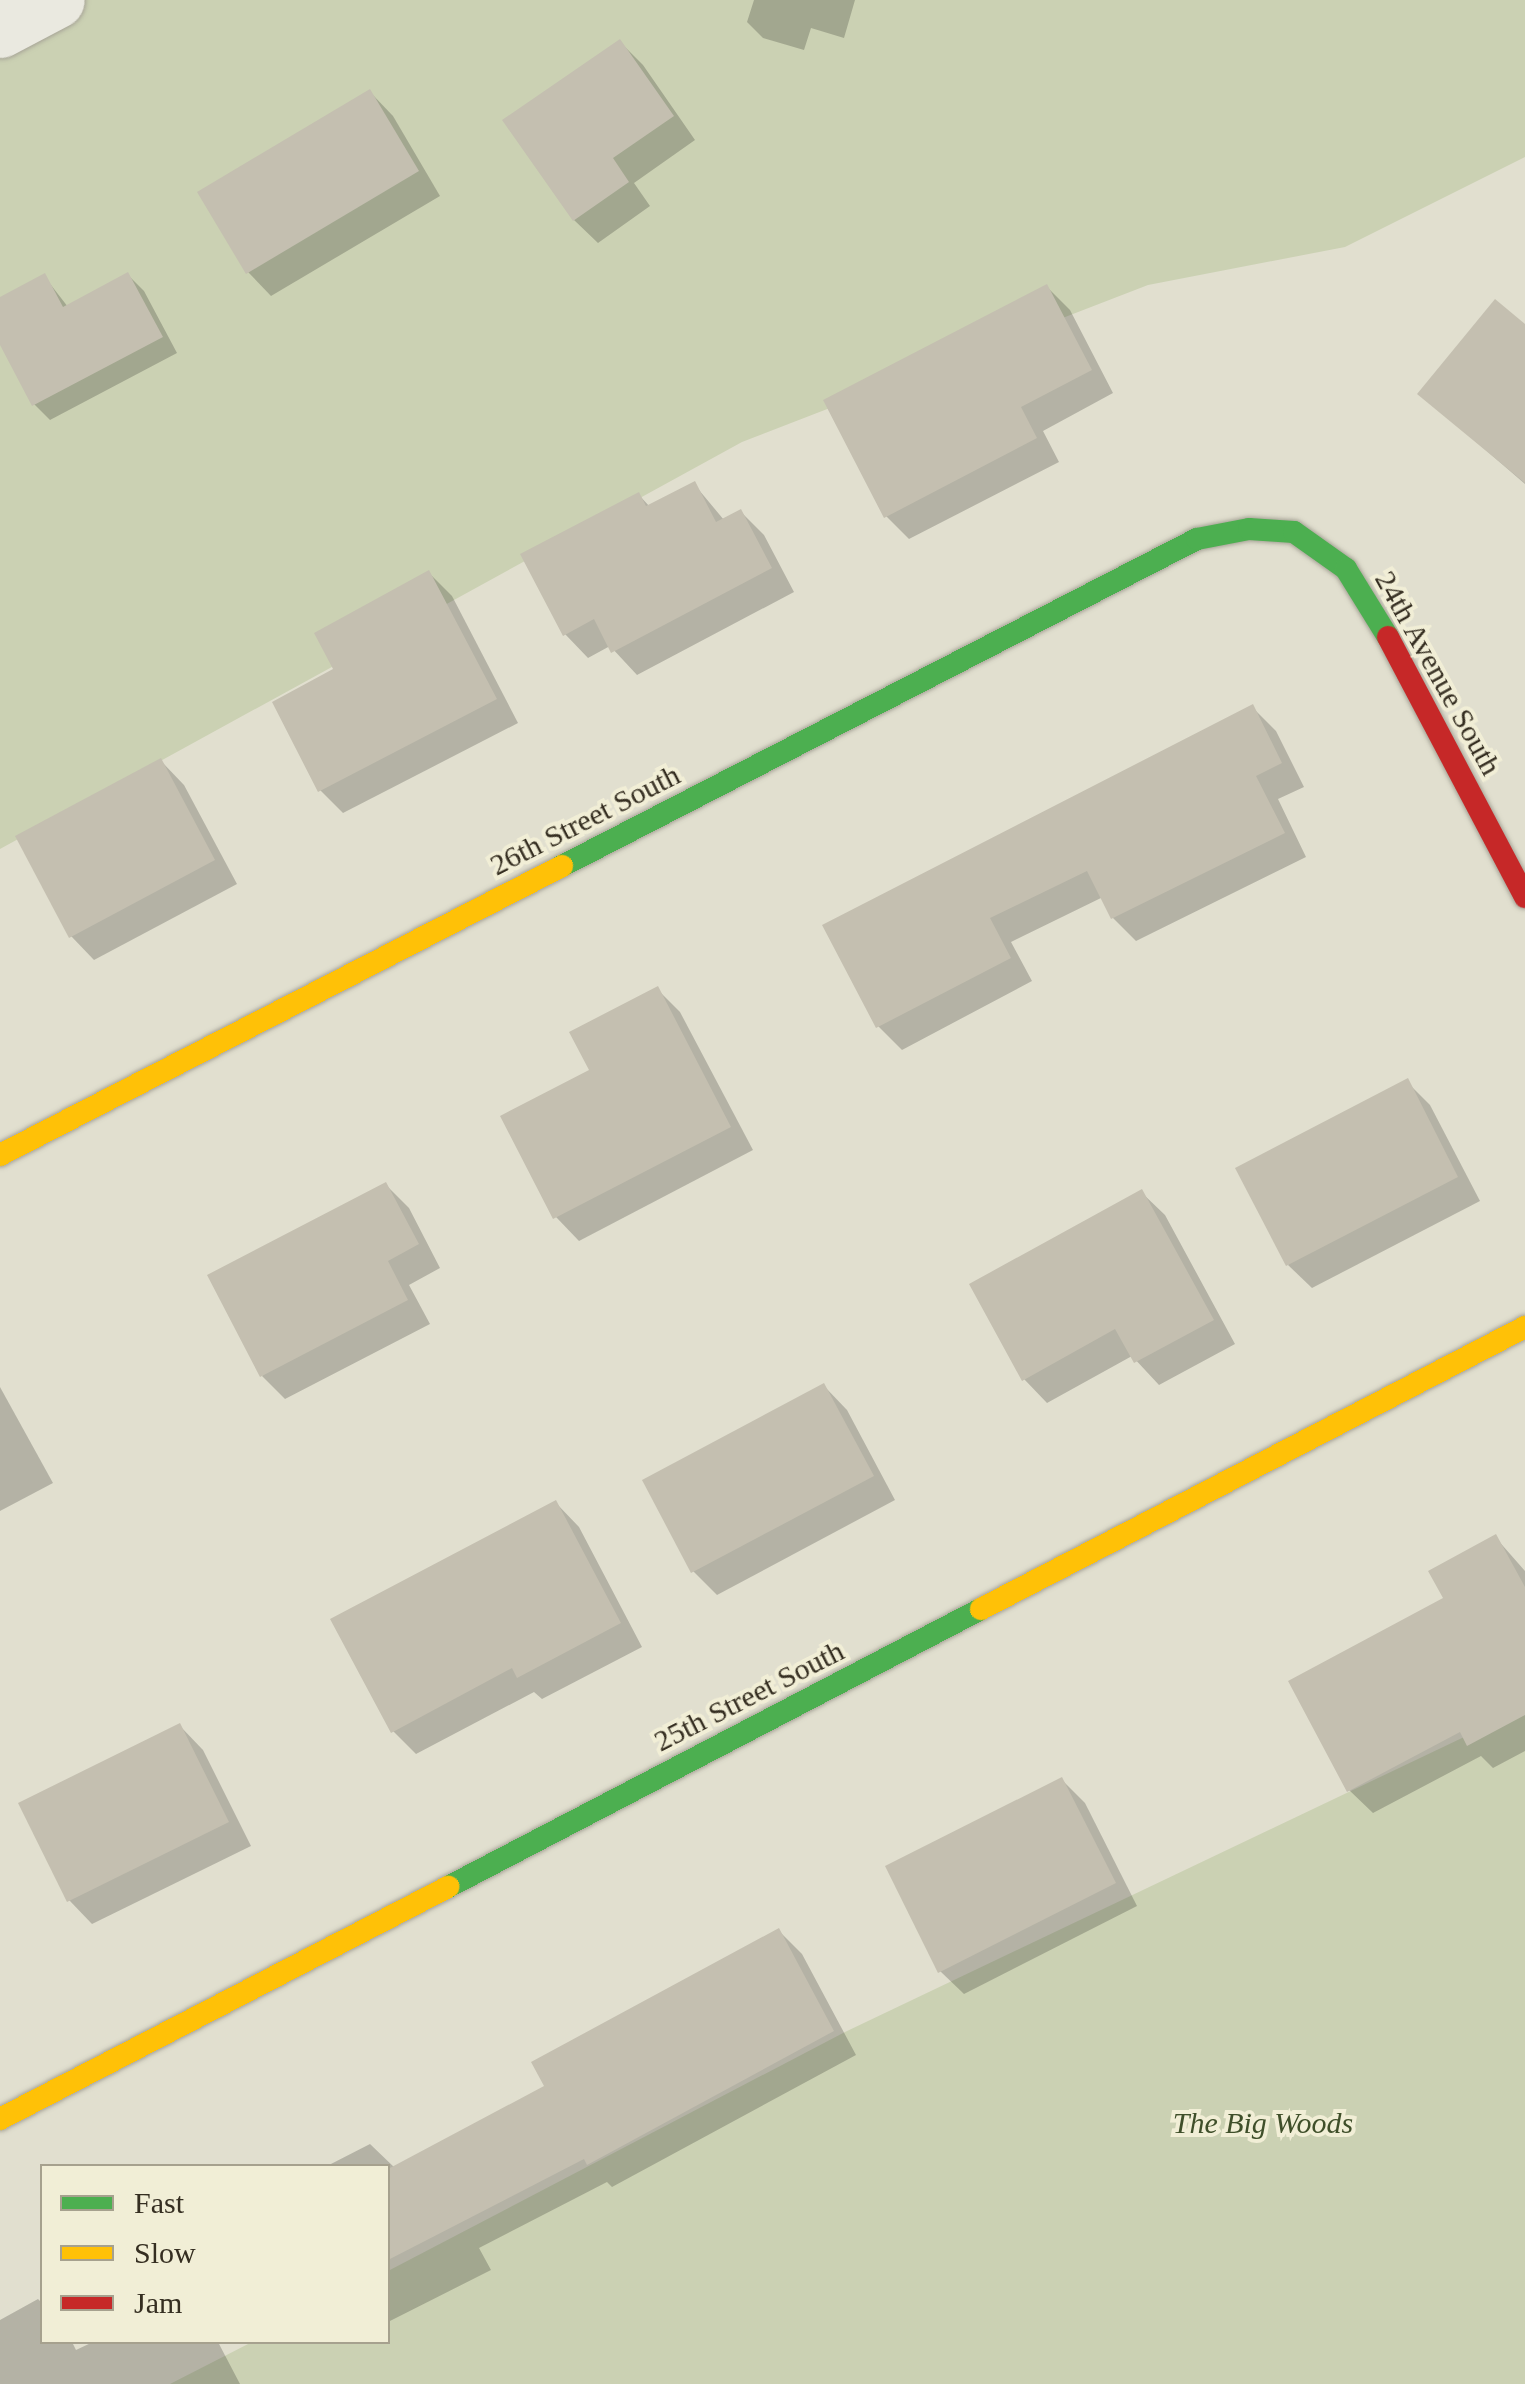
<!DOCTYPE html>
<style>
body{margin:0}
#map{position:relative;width:1525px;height:2384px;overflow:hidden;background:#e1dfcf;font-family:Georgia,serif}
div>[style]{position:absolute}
.green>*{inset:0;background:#cbd1b3}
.shadow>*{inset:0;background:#0003}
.building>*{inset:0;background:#c4bfb0}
.roads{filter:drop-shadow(0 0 2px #a7a497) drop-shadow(0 0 2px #a7a497)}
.street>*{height:55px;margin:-27.5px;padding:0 27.5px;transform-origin:27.5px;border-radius:27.5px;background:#eae9e0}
.fast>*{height:22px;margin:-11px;padding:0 11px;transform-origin:11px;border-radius:11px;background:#4caf50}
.slow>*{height:22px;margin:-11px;padding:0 11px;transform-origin:11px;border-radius:11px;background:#ffc107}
.jam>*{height:22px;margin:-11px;padding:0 11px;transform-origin:11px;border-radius:11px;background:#c62828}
span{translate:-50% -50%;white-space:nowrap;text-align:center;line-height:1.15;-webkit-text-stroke:8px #f1eed6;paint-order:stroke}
.street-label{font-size:30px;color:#352e21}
.park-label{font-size:30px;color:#3f4f2a;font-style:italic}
.legend{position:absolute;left:40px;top:2164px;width:350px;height:180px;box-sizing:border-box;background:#f1eed6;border:2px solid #a6a18e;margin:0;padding:12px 18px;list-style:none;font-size:30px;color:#352e21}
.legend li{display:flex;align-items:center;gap:20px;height:50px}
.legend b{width:50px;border:2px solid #a6a18e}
</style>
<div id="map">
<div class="green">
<i style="clip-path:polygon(0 0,1525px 0,1525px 157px,1345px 247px,1148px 285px,742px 442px,0 849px)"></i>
<i style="clip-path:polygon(1525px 1708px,1525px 2384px,170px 2384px,252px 2342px,388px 2342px,388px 2271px,845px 2032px)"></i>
</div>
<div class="shadow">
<i style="clip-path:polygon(754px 0,855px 0,844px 38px,811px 28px,804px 50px,763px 38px,747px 22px)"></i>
<i style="clip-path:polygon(620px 42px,643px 65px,695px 140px,634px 183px,650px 206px,598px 243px,574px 220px)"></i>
<i style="clip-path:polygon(370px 92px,393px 116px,440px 196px,271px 296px,248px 272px)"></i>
<i style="clip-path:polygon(128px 275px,144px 291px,177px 353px,50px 420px,34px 404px,0 340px,0 300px,44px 276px,68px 307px)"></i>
<i style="clip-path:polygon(1047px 287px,1070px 310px,1113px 393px,1043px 431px,1059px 462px,909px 539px,886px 516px)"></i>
<i style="clip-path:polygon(1525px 327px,1525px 484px,1421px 394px)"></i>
<i style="clip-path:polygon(694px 484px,724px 520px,741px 512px,764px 535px,794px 592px,637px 675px,610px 646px,588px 658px,565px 634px,639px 495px,650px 507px)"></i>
<i style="clip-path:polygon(429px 573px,452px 596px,518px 723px,343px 813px,320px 790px,336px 670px)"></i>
<i style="clip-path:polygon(1253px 708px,1276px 731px,1304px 787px,1278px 799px,1306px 857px,1136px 941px,1113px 918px,1103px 897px,1011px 942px,1032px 981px,902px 1050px,878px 1026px,826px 926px)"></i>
<i style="clip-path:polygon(161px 761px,184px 785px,237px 884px,94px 960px,71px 936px)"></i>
<i style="clip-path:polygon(657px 989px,680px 1012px,753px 1150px,579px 1241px,556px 1217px,592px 1072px)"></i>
<i style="clip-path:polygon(1407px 1082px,1430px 1105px,1480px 1201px,1312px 1288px,1288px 1265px)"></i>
<i style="clip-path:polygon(386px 1185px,409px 1208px,440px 1268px,409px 1285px,430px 1324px,285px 1399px,262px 1376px)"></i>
<i style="clip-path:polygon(1141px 1192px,1165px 1215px,1235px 1344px,1159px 1385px,1132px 1356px,1047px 1403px,1024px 1379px)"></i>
<i style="clip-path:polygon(824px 1386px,847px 1410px,895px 1500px,717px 1595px,693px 1571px)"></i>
<i style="clip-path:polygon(0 1387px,53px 1483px,0 1511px)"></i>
<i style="clip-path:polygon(556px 1503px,579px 1527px,642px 1647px,542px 1699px,534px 1692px,416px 1754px,393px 1731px)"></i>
<i style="clip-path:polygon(1496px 1538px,1525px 1571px,1525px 1751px,1493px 1768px,1481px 1756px,1373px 1813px,1349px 1790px,1446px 1599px)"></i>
<i style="clip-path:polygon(180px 1726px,203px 1750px,251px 1846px,92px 1924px,69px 1900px)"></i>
<i style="clip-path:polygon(1062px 1780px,1085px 1803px,1137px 1906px,964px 1994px,940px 1971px)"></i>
<i style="clip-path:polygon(779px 1931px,802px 1954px,856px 2055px,612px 2187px,607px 2182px,479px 2248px,491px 2270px,388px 2322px,388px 2328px,388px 2166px,327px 2166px,370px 2144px,395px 2168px,548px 2087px)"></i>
<i style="clip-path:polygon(38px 2299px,42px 2303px,42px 2342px,72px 2342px,76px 2350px,93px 2342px,218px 2342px,240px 2384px,0 2384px,0 2320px)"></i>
</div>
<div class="building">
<i style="clip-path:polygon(620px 39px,674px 116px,613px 158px,629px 182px,573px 221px,502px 120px)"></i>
<i style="clip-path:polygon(370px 89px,419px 171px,246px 274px,197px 192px)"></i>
<i style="clip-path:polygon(128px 272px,163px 337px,32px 406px,0 345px,0 297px,45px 273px,63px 307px)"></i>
<i style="clip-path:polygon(1047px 284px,1092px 370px,1021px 407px,1037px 438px,884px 518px,823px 400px)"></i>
<i style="clip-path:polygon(1495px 299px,1525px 324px,1525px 483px,1417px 394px)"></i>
<i style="clip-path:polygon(695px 481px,716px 522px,741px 509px,772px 568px,611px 653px,594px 619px,563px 636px,520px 554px,639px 492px,646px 506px)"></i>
<i style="clip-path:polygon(429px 570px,497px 699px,318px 792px,272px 702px,333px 669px,314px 633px)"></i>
<i style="clip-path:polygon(1253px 704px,1282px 763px,1256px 776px,1285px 833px,1111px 919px,1087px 871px,990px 918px,1011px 958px,876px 1028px,822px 925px)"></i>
<i style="clip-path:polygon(161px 758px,215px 860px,69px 938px,15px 836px)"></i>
<i style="clip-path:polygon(658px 986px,731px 1127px,553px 1219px,500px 1116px,589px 1070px,569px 1032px)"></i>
<i style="clip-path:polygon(1408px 1078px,1458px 1177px,1286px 1266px,1235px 1168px)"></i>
<i style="clip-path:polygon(386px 1182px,419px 1244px,388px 1261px,408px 1300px,260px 1377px,207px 1275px)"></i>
<i style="clip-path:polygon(1142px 1189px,1214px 1320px,1134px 1363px,1115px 1329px,1022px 1381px,969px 1284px)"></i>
<i style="clip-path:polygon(824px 1383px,874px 1476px,691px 1573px,642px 1480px)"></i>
<i style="clip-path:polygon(556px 1500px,621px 1623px,517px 1678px,512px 1668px,391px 1733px,330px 1619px)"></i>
<i style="clip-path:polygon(1496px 1534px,1525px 1587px,1525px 1715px,1467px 1746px,1460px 1732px,1347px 1792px,1288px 1681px,1443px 1598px,1428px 1571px)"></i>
<i style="clip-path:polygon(180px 1723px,229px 1822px,67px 1902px,18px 1803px)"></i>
<i style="clip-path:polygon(1062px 1777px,1116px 1883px,938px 1973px,885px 1866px)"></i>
<i style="clip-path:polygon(779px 1928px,834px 2031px,587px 2165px,584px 2159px,388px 2260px,388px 2169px,544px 2086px,531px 2062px)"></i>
</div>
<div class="roads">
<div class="street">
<i style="left:0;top:30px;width:64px;rotate:-27.8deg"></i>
</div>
<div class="fast">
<i style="left:562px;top:866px;width:714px;rotate:-27.25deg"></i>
<i style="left:1197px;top:539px;width:53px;rotate:-10.9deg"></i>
<i style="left:1249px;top:529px;width:45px;rotate:3.8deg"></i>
<i style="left:1294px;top:532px;width:64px;rotate:35.4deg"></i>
<i style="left:1346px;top:569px;width:80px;rotate:58.3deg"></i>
<i style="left:448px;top:1887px;width:601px;rotate:-27.55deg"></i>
</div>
<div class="slow">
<i style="left:0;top:1155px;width:632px;rotate:-27.21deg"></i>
<i style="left:981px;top:1609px;width:613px;rotate:-27.4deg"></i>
<i style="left:0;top:2119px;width:505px;rotate:-27.38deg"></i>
</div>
<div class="jam">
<i style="left:1388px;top:637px;width:294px;rotate:62.2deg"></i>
</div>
</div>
<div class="street-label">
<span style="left:1438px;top:673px;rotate:61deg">24th Avenue South</span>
<span style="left:585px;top:820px;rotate:-27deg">26th Street South</span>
<span style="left:749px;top:1696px;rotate:-27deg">25th Street South</span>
</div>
<div class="park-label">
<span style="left:1263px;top:2123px">The Big Woods</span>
</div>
<ul class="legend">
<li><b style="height:12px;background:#4caf50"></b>Fast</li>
<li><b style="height:12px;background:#ffc107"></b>Slow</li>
<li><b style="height:12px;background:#c62828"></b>Jam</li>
</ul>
</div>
